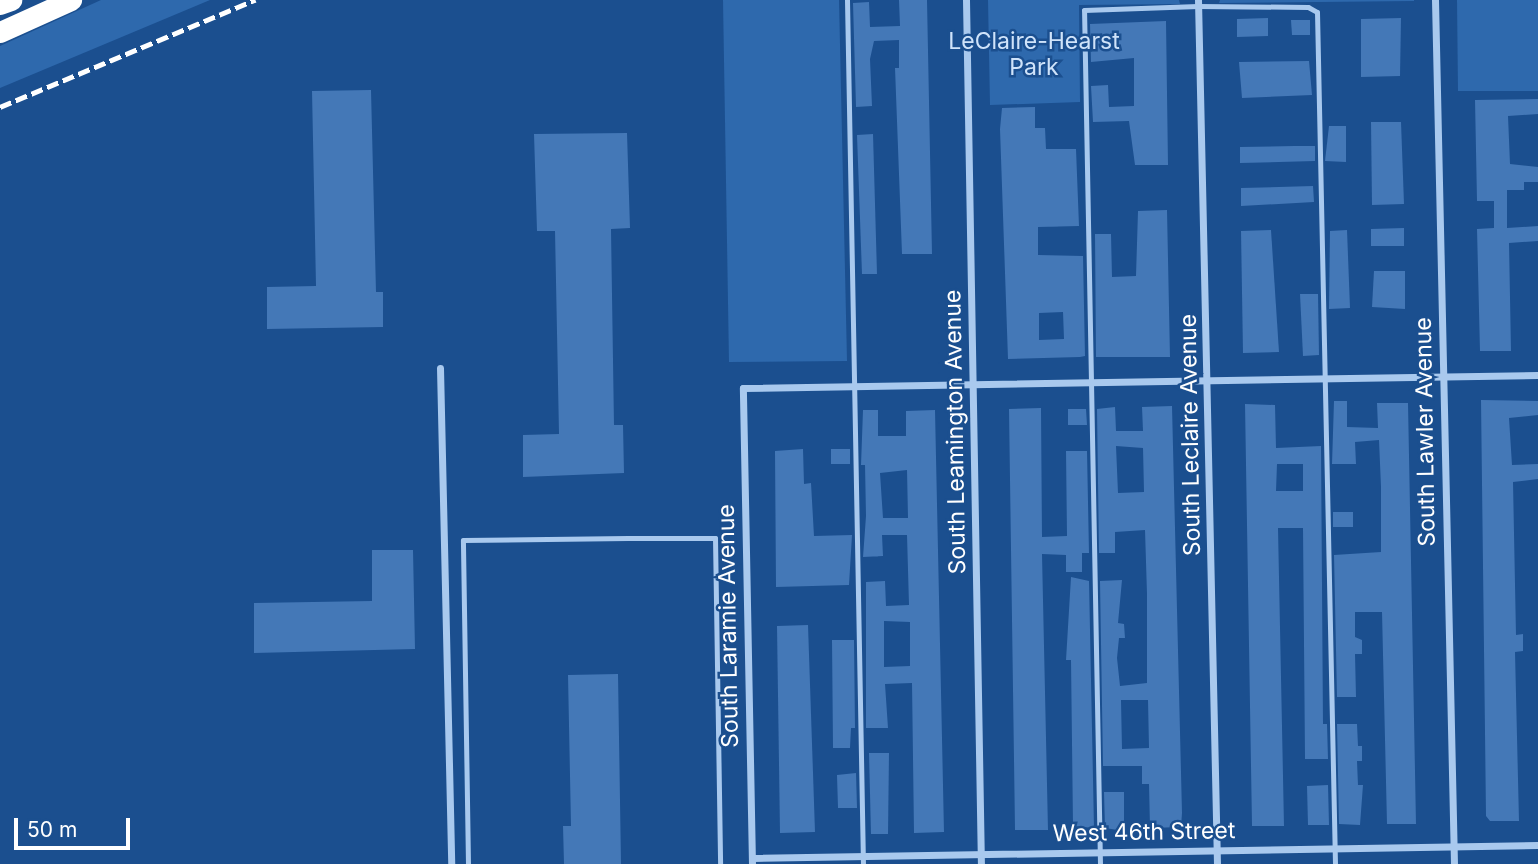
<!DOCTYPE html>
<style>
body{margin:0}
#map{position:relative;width:1538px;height:864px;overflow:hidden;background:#1b4f8f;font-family:Inter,sans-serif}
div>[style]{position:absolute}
.green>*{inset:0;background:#2e69ad}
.building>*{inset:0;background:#4478b7}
.lane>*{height:5px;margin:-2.5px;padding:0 2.5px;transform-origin:2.5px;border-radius:2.5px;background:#a9c9ee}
.street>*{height:7px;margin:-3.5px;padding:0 3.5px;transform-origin:3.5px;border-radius:3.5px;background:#a9c9ee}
.highway>*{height:21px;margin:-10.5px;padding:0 10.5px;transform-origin:10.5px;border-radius:10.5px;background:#fff}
.rail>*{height:4.5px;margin-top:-2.25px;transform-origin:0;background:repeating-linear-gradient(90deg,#fff 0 12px,transparent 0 17px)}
span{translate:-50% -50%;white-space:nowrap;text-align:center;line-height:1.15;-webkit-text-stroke:5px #1b4f8f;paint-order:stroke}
.park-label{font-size:23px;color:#cfe3fa}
.street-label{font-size:23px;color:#fff}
.scale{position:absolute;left:14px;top:818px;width:116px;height:32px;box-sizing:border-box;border:4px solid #fff;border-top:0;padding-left:9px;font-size:21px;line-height:24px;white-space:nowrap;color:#fff;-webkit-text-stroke:5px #1b4f8f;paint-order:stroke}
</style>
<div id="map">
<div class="green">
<i style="clip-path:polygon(101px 0,210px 0,0 88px,0 46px)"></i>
<i style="clip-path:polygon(723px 0,839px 0,847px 361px,729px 362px)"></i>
<i style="clip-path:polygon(988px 0,1179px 0,1180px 4px,1079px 5px,1080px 102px,990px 105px)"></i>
<i style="clip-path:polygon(1220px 0,1414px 0,1414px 1px,1219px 3px)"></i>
<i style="clip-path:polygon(1457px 0,1538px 0,1538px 91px,1458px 91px)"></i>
</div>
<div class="building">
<i style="clip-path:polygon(899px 0,927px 0,932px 254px,902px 254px,895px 68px,899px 68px,899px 40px,874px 41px,870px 59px,872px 106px,856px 107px,853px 3px,869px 2px,870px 27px,900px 26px)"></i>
<i style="clip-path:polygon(1268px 18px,1268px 36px,1237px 37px,1237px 19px)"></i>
<i style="clip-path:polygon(1401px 18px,1400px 76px,1361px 77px,1361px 19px)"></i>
<i style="clip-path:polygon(1291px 20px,1310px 20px,1310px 35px,1292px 35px)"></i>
<i style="clip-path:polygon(1166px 21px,1168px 165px,1135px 165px,1129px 121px,1093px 122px,1091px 86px,1108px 85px,1109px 107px,1134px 106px,1134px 58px,1091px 62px,1090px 24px)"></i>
<i style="clip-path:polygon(1309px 61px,1312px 95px,1242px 98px,1239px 62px)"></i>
<i style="clip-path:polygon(371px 90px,376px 292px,383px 292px,383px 327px,267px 329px,267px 287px,316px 286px,312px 91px)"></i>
<i style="clip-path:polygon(1538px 99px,1538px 114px,1508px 116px,1510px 164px,1538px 167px,1538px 182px,1524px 182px,1524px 190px,1507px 190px,1507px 228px,1538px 226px,1538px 241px,1509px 243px,1511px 351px,1480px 351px,1477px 229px,1494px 228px,1494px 201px,1477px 201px,1475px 100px)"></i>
<i style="clip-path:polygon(evenodd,1035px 107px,1035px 128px,1045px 128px,1046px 149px,1076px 149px,1079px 226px,1038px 227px,1038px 255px,1083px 256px,1085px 356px,1080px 357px,1008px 359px,1000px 129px,1002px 108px,1035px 107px,1063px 312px,1064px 339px,1039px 340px,1039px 313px,1063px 312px)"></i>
<i style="clip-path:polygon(1371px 122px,1401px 122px,1404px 204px,1372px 205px)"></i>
<i style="clip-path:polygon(1329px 126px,1346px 126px,1346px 162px,1325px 161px)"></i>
<i style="clip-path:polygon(627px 133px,630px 228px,611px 229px,614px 425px,623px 425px,624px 473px,523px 477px,523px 435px,559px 434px,555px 231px,537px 231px,534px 134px)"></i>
<i style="clip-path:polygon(873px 134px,877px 274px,862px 274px,857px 135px)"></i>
<i style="clip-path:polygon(1295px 146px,1315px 146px,1315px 161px,1240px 163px,1240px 147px)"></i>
<i style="clip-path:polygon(1313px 186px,1314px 202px,1241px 206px,1241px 188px)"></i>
<i style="clip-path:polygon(1167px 210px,1170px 357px,1096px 357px,1095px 234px,1111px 234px,1112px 277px,1136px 276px,1138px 211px)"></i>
<i style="clip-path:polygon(1404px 228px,1404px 246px,1371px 246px,1371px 229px)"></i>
<i style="clip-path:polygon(1271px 230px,1279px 352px,1243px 353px,1241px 231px)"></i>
<i style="clip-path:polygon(1347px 230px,1350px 308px,1329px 309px,1330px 231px)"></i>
<i style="clip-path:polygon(1374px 271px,1405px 271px,1405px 309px,1372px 307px)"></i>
<i style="clip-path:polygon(1300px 294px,1318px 294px,1319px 355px,1303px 356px)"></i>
<i style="clip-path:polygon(1481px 400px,1538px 401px,1538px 415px,1509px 418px,1512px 465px,1538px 464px,1538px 479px,1513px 482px,1516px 635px,1523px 634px,1523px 651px,1515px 652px,1519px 821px,1490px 821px,1486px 816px)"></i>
<i style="clip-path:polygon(1334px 401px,1347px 401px,1347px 427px,1378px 428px,1377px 403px,1408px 403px,1416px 824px,1387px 824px,1382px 612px,1355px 612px,1355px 637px,1362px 640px,1362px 654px,1355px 654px,1356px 697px,1337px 697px,1334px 555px,1381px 552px,1381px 487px,1379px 440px,1355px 442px,1356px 464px,1332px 464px)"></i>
<i style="clip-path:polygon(evenodd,1245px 404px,1275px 405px,1276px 448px,1321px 446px,1323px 724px,1327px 724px,1328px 759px,1305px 759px,1303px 528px,1278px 528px,1284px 826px,1252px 826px,1245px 404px,1277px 464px,1303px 464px,1303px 491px,1276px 491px,1277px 464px)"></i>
<i style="clip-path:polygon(evenodd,1172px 406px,1182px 813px,1181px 827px,1150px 828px,1149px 784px,1142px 784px,1142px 766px,1103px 766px,1100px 581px,1122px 580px,1118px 623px,1124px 624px,1125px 638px,1119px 638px,1117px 658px,1120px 686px,1147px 683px,1147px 594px,1145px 530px,1115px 532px,1115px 553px,1099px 553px,1097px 409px,1115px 407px,1116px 431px,1143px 431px,1142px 407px,1172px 406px,1116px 446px,1143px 448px,1144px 492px,1118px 493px,1116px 446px,1172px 406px,1121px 700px,1148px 700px,1149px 748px,1122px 749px,1121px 700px)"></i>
<i style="clip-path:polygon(1041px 408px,1042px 537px,1067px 536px,1066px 451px,1087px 451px,1089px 553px,1082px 553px,1082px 572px,1066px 572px,1066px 555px,1042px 554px,1048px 830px,1015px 830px,1009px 409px)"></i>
<i style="clip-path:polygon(1068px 409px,1086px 409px,1087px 425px,1068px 425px)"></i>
<i style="clip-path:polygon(evenodd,863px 410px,878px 410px,878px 436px,906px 436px,906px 411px,935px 410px,944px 832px,914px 833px,912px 683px,885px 684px,888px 728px,866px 728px,866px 582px,885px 581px,886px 606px,909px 605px,907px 535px,882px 535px,883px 556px,863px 557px,866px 516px,865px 465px,861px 465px,863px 410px,907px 470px,908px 518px,883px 518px,880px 473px,907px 470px,863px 410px,884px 621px,910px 622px,910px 666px,884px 667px,884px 621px)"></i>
<i style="clip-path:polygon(803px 449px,804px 484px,811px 483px,814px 536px,852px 535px,849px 585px,776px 587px,775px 451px)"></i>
<i style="clip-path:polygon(831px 449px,850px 449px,850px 464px,831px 464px)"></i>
<i style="clip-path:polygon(1333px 512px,1353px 512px,1353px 527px,1333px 527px)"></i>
<i style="clip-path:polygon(372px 550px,413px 550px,415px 649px,254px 653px,254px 603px,372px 601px)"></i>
<i style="clip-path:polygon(1071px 577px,1089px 581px,1094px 828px,1073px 826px,1071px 660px,1066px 660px)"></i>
<i style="clip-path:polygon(808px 625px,815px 832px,780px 833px,777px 626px)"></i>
<i style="clip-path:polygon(832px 640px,854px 640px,855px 728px,851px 728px,850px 748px,833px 748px)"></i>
<i style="clip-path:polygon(618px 674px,621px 864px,564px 864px,563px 826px,571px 826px,568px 675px)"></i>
<i style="clip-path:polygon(1337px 724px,1357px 724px,1358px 746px,1362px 746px,1362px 761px,1357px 761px,1358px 785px,1363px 785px,1360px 825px,1339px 824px)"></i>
<i style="clip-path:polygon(869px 753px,889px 753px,888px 834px,871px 834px)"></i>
<i style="clip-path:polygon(856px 773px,857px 808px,838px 808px,837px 775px)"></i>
<i style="clip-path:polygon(1328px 785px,1329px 825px,1308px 825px,1307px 786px)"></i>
<i style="clip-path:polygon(1104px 792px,1124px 792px,1124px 831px,1105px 828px)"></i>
</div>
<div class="lane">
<i style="left:847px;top:0;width:864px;rotate:88.94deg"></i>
<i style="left:468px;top:864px;width:324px;rotate:-90.9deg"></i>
<i style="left:463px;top:540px;width:165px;rotate:-0.7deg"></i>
<i style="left:628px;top:538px;width:87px"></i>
<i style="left:715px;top:538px;width:326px;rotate:89.1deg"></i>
<i style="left:1100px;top:864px;width:854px;rotate:-91.07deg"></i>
<i style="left:1084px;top:10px;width:114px;rotate:-2deg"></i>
<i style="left:1198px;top:6px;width:110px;rotate:0.5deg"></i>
<i style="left:1308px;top:7px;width:10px;rotate:29deg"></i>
<i style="left:1317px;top:12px;width:852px;rotate:88.79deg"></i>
</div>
<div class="street">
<i style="left:966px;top:0;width:864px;rotate:89.01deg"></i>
<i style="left:1198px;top:0;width:864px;rotate:88.74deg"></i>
<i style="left:1435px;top:0;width:864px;rotate:88.74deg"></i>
<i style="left:440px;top:368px;width:496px;rotate:88.7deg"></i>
<i style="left:752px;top:858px;width:786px;rotate:-0.95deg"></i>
<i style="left:752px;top:864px;width:476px;rotate:-91.1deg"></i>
<i style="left:743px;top:388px;width:795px;rotate:-0.94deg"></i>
</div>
<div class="highway">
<i style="left:0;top:4px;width:12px;rotate:-20deg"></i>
<i style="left:0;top:32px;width:78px;rotate:-24.3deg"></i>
</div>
<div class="rail">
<i style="left:0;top:107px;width:277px;rotate:-22.8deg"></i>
</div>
<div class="park-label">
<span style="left:1034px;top:54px">LeClaire-Hearst<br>Park</span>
</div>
<div class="street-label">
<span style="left:955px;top:432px;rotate:-91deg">South Leamington Avenue</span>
<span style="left:1425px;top:432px;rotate:-91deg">South Lawler Avenue</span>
<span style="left:1190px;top:435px;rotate:-91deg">South Leclaire Avenue</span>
<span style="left:728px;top:626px;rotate:-91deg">South Laramie Avenue</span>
<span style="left:1144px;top:832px;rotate:-1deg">West 46th Street</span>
</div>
<div class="scale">50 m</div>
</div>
